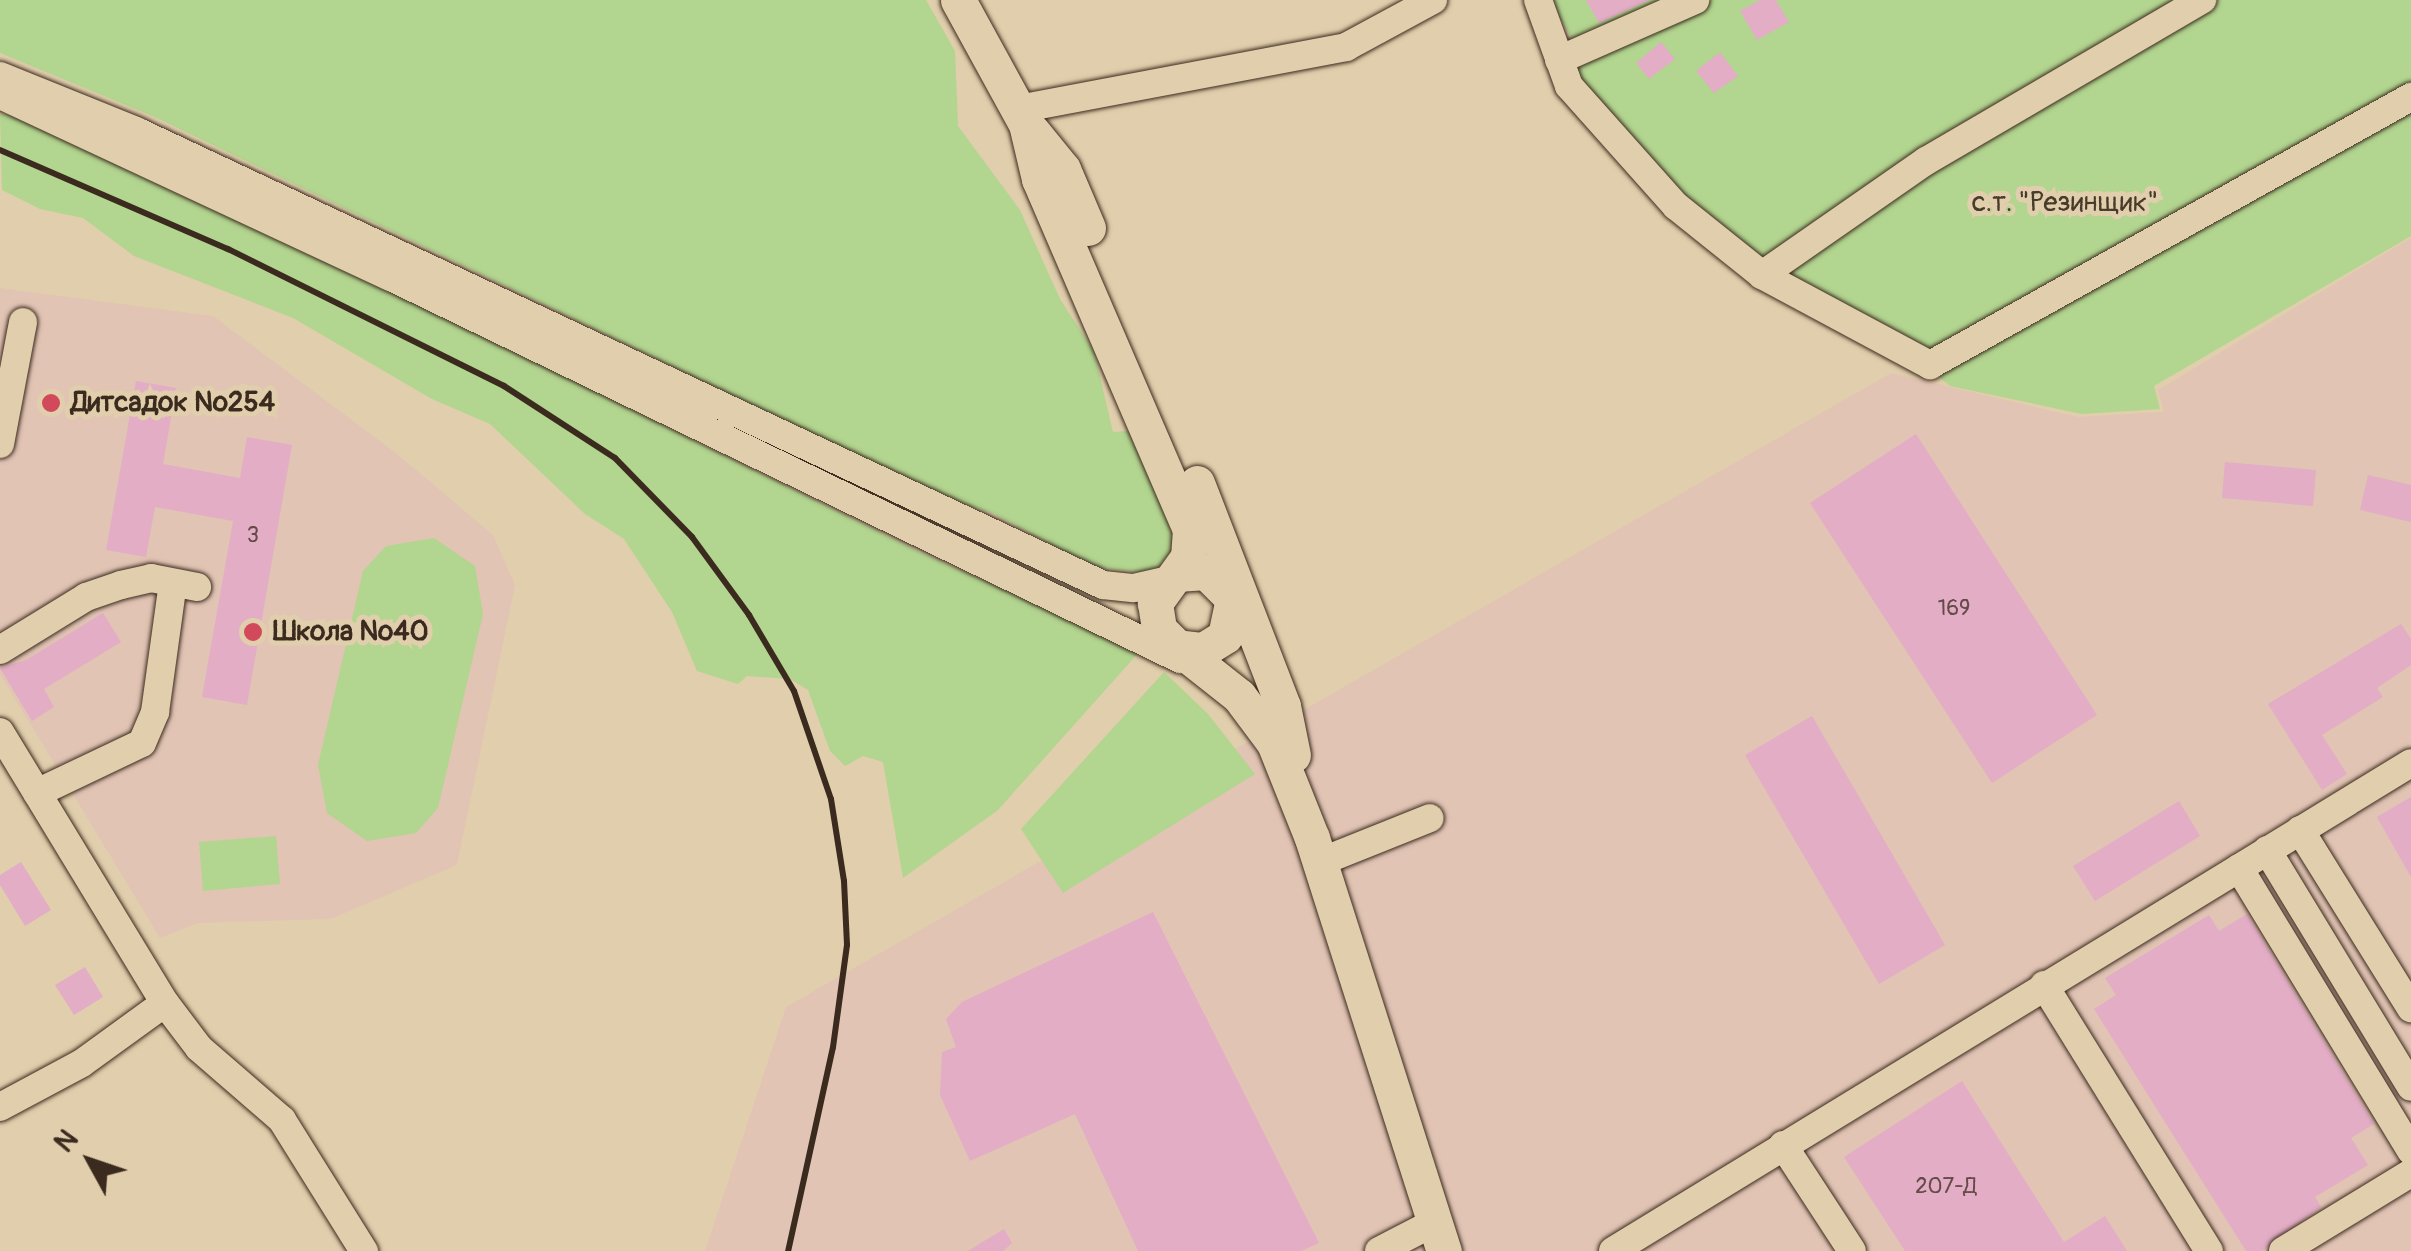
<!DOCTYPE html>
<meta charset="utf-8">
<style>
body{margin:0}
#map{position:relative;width:2411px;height:1251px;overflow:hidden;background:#e1ceac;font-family:Pangolin,sans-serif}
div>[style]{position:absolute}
.built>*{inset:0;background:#e1c4b4}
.green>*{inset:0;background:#b2d58f}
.building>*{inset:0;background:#e2adc5}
.roads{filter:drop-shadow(0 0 2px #3b2a1e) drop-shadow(0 0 2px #3b2a1e)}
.minor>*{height:28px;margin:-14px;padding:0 14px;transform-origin:14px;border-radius:14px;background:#e1ceac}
.major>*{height:35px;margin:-17.5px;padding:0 17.5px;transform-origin:17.5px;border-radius:17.5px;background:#e1ceac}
.rail>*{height:6px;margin:-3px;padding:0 3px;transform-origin:3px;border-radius:3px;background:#3b2a1e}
.dots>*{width:28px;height:28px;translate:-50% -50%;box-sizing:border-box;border:5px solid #e1ceac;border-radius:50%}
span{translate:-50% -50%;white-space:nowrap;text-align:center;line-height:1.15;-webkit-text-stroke:10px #e1ceac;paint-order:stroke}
.number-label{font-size:22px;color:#654b48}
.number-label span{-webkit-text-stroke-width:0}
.park-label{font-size:28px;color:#473b29}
.poi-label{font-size:28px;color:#3b2a1e;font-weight:700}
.left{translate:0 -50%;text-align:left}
.north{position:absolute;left:40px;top:1111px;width:100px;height:100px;-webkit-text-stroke:8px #e1ceac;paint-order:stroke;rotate:310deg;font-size:28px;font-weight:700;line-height:40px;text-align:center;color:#3b2a1e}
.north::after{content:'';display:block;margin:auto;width:35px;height:45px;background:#3b2a1e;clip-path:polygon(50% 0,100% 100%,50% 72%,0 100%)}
</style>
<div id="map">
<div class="built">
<i style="clip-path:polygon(2411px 238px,2411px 1251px,705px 1251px,786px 1007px,1891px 373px,2078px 417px,2164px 412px,2158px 390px)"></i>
<i style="clip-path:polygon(0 288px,213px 316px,396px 453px,493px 535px,515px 585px,457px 865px,331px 919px,198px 923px,160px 938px,0 674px)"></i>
</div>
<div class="green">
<i style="clip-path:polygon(0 0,926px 0,955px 51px,958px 126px,1020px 210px,1060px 299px,1094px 351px,1113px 432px,1141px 430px,1183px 534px,1164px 564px,1145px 573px,1093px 567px,992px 513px,950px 500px,155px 117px,0 53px)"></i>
<i style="clip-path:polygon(1550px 0,2411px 0,2411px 236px,2154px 386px,2160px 409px,2082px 414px,1950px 386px,1902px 347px,1684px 210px,1567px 73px,1574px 43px)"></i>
<i style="clip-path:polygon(0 114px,50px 122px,926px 555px,1141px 650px,998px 810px,903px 878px,883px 762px,863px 756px,845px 766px,830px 751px,808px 690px,790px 679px,747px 676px,738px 684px,697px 671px,672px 612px,624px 539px,585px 514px,490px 424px,432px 399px,293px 318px,134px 256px,83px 218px,40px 209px,2px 190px)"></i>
<i style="clip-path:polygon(434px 538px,475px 566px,483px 614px,438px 808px,416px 833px,367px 841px,327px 813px,318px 765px,363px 571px,386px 546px)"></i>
<i style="clip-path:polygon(1164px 672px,1208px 714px,1255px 774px,1063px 893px,1021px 829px)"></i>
<i style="clip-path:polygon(276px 836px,280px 884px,203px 891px,199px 842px)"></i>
</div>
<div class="building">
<i style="clip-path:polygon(1586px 0,1650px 0,1599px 23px)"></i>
<i style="clip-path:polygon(1760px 0,1776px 0,1789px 22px,1757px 40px,1740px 11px)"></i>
<i style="clip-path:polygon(1661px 42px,1675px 59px,1649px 79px,1636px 63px)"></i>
<i style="clip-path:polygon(1720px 52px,1738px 76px,1714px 93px,1696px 71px)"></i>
<i style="clip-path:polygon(136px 381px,176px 388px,163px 464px,240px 478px,247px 437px,292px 445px,247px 705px,202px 697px,233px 521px,155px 507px,146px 557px,106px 550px)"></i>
<i style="clip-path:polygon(1916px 434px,2097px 715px,1992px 783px,1810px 503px)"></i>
<i style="clip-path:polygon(2225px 462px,2316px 470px,2313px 506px,2222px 498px)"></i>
<i style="clip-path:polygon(2368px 475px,2411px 485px,2411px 522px,2360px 510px)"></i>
<i style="clip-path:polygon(103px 613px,121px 642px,44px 689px,54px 707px,32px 721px,0 668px,26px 660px)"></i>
<i style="clip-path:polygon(2401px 624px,2411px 639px,2411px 665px,2377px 688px,2383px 697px,2322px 735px,2347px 774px,2322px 790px,2268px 704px)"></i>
<i style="clip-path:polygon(1812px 716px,1945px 945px,1879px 984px,1745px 755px)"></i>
<i style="clip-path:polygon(2411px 797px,2411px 877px,2377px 817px)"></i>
<i style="clip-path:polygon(2179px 801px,2200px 836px,2095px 901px,2073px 866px)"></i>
<i style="clip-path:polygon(21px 862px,51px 910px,25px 926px,0 885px,0 875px)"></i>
<i style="clip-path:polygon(1153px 912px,1319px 1243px,1301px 1251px,1138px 1251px,1075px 1114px,970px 1161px,940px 1095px,942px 1052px,956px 1047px,946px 1019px,962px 1002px)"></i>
<i style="clip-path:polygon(2247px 914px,2374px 1124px,2351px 1138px,2368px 1165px,2315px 1197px,2321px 1207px,2262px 1251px,2246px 1251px,2094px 1009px,2116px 995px,2105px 978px,2209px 915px,2219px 931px)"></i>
<i style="clip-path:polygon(85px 967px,103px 997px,74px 1015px,55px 985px)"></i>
<i style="clip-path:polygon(1962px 1081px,2064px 1242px,2105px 1216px,2127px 1251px,1905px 1251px,1844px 1157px)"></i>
<i style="clip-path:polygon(1004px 1229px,1012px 1243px,1003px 1251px,968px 1251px)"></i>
</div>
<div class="roads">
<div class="minor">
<i style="left:1538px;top:0;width:91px;rotate:70.2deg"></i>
<i style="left:1569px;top:86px;width:161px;rotate:48.3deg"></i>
<i style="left:1676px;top:206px;width:110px;rotate:38.7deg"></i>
<i style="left:1762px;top:275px;width:191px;rotate:28.2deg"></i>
<i style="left:1930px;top:365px;width:551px;rotate:-29.13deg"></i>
<i style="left:1559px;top:60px;width:149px;rotate:-23.8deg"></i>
<i style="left:0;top:76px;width:147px;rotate:22deg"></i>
<i style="left:136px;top:131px;width:1068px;rotate:25.15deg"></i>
<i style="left:1103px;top:585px;width:31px;rotate:6deg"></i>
<i style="left:1134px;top:588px;width:35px;rotate:-13deg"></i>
<i style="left:0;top:95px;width:431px;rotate:25deg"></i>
<i style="left:391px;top:277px;width:877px;rotate:25.83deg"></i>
<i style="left:1019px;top:109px;width:333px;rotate:-10.7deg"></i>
<i style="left:1346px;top:47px;width:99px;rotate:-28.4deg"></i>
<i style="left:1762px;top:275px;width:200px;rotate:-34.8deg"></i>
<i style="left:1926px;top:161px;width:320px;rotate:-30.3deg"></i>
<i style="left:0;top:444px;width:124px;rotate:-79.3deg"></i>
<i style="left:0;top:650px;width:101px;rotate:-31.6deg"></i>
<i style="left:86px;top:597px;width:37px;rotate:-19deg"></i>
<i style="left:121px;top:585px;width:31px;rotate:-13deg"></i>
<i style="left:151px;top:578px;width:47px;rotate:11.1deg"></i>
<i style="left:0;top:732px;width:317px;rotate:58.7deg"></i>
<i style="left:165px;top:1003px;width:56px;rotate:52.9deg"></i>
<i style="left:199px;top:1048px;width:110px;rotate:40.9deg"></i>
<i style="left:282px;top:1120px;width:155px;rotate:58deg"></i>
<i style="left:37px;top:793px;width:116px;rotate:-25.5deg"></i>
<i style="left:142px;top:743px;width:34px;rotate:-67deg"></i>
<i style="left:155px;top:712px;width:130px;rotate:-82.1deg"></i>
<i style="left:2300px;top:830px;width:210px;rotate:58.1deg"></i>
<i style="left:2267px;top:850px;width:277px;rotate:58.7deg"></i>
<i style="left:1320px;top:862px;width:118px;rotate:-21.8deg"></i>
<i style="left:2239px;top:868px;width:331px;rotate:58.7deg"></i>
<i style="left:2044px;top:985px;width:313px;rotate:58.2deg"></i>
<i style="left:0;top:1107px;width:93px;rotate:-28.2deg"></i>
<i style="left:82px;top:1063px;width:102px;rotate:-35.9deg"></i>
<i style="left:1783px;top:1145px;width:126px;rotate:56.9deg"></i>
<i style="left:1379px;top:1251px;width:63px;rotate:-27.4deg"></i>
<i style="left:1613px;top:1251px;width:935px;rotate:-31.45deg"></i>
<i style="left:2283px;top:1251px;width:150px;rotate:-31.4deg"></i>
</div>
<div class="major">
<i style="left:958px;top:0;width:141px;rotate:61.3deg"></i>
<i style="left:1026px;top:124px;width:57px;rotate:76.7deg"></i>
<i style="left:1039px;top:179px;width:381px;rotate:66.7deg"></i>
<i style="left:1190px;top:529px;width:28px;rotate:94deg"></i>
<i style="left:1188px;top:557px;width:57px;rotate:125.7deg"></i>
<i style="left:1155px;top:603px;width:26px;rotate:81deg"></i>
<i style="left:1159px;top:629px;width:25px;rotate:45deg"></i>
<i style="left:1177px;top:647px;width:26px;rotate:7deg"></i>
<i style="left:1203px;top:650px;width:26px;rotate:-32deg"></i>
<i style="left:1225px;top:636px;width:38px;rotate:-78deg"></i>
<i style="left:1233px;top:599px;width:38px;rotate:-135deg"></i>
<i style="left:1206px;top:572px;width:26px;rotate:176deg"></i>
<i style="left:1032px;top:131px;width:49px;rotate:50.8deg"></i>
<i style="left:1063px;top:169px;width:64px;rotate:67deg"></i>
<i style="left:1197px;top:483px;width:239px;rotate:68.9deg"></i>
<i style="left:1283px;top:706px;width:50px;rotate:78.5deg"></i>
<i style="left:1177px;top:647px;width:79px;rotate:38.3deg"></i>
<i style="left:1239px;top:696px;width:59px;rotate:53.3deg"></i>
<i style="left:1274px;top:743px;width:102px;rotate:68.2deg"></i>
<i style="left:1312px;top:838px;width:434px;rotate:72.3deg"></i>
</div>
</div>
<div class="rail">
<i style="left:0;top:150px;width:249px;rotate:23.5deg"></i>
<i style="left:228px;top:249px;width:308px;rotate:26.4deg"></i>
<i style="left:504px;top:386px;width:132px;rotate:33deg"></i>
<i style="left:615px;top:458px;width:110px;rotate:45.7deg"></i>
<i style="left:692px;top:537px;width:97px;rotate:53.8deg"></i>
<i style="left:749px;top:615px;width:88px;rotate:59.4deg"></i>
<i style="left:794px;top:691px;width:114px;rotate:71.1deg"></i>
<i style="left:831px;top:799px;width:83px;rotate:81deg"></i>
<i style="left:844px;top:881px;width:64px;rotate:87.3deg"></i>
<i style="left:847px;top:945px;width:103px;rotate:97.8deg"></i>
<i style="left:833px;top:1047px;width:209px;rotate:102.4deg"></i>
</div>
<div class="dots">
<i style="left:51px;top:403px;background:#d1495b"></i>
<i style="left:253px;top:632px;background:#d1495b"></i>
</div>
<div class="number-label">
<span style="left:253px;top:536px">3</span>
<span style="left:1954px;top:609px">169</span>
<span style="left:1946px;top:1187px">207-Д</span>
</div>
<div class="park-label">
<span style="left:2065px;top:203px">с.т. "Резинщик"</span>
</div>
<div class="poi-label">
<span class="left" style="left:71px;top:403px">Дитсадок №254</span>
<span class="left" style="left:273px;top:632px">Школа №40</span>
</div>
<div class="north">N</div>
</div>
